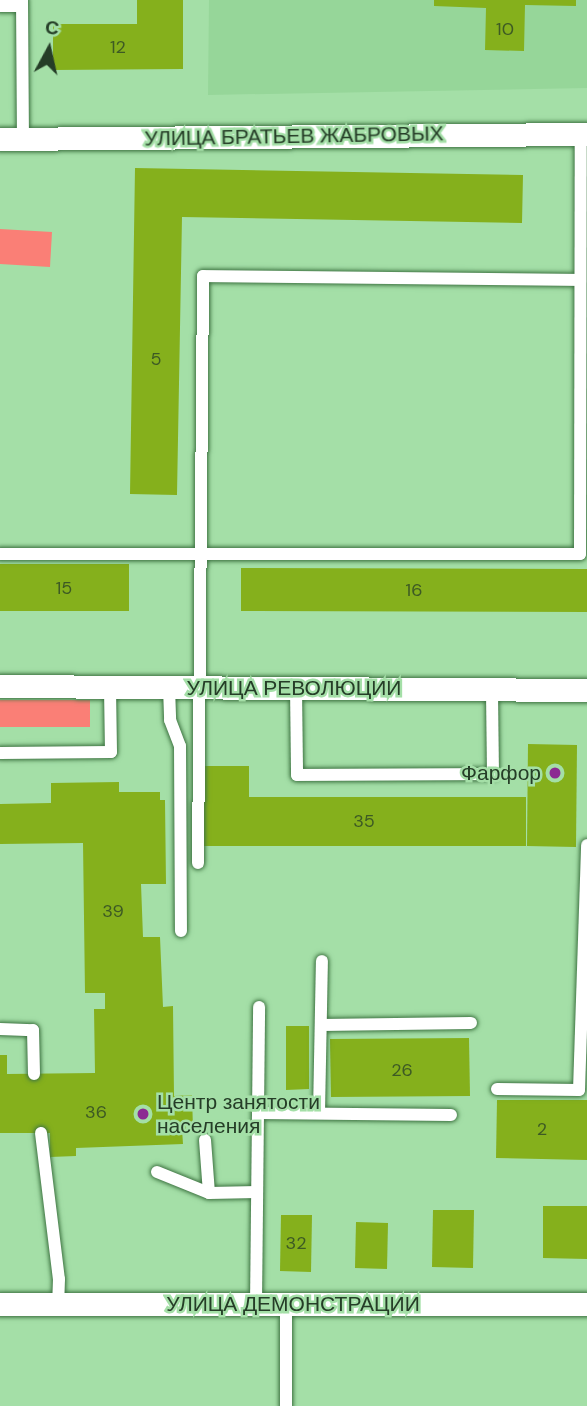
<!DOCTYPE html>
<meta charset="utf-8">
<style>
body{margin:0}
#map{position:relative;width:587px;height:1406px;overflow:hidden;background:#a4dfa7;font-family:"DM Sans",sans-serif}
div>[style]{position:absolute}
.built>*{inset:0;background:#96d699}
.green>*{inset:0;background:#fa7f76}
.building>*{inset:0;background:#85b01c}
.roads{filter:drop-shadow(0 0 2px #3e7442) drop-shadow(0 0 2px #3e7442)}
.lane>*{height:12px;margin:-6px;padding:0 6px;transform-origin:6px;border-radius:6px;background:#fff}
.street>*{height:23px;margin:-11.5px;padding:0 11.5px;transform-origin:11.5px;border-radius:11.5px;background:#fff}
.dots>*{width:19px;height:19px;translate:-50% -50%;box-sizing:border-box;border:4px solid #a4dfa7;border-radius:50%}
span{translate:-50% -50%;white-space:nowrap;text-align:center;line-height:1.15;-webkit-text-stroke:5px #a4dfa7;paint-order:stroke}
.number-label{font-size:18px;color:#3d5a24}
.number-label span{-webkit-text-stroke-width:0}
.street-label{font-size:21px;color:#253d27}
.poi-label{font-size:21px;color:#253d27}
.right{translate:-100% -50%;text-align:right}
.left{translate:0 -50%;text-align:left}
.north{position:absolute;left:14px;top:14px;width:70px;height:70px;-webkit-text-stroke:5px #a4dfa7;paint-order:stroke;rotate:8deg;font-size:19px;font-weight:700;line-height:28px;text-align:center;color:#253d27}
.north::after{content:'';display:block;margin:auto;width:24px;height:32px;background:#253d27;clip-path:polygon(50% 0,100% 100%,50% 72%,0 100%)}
</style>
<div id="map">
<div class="built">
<i style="clip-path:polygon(209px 0,587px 0,587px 88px,208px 95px)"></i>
</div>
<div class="green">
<i style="clip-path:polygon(0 229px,52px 232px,50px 267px,0 264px)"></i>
<i style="clip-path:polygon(0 700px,90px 700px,90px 727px,0 727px)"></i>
</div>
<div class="building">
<i style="clip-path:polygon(137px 0,183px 0,183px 69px,53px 70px,53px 24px,137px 24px)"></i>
<i style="clip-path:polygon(434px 0,576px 0,576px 6px,525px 5px,524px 51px,485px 50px,486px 8px,434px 6px)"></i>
<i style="clip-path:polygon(135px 168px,523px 175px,522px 223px,182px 217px,177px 495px,130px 494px)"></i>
<i style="clip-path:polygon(0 564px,129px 564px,129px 611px,0 611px)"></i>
<i style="clip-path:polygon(241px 568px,587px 569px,587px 612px,241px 611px)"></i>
<i style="clip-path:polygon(528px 744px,577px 745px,576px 847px,527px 846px)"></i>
<i style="clip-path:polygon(201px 766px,249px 766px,249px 797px,526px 797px,526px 846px,202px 846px)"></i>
<i style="clip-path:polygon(119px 782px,119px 792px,160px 792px,160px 800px,165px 800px,166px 884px,141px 884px,143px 937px,160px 937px,163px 1007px,173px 1006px,174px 1096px,192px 1095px,193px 1129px,182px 1129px,183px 1144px,76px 1148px,76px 1156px,50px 1157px,50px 1133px,0 1133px,0 1055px,7px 1055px,7px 1074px,95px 1073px,94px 1009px,105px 1009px,105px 993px,85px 993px,83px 843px,0 844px,0 804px,51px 803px,51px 783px)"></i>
<i style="clip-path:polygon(286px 1026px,309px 1026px,309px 1089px,286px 1090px)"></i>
<i style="clip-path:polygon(469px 1038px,470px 1096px,331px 1097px,330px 1039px)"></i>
<i style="clip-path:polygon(497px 1100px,587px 1100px,587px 1160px,496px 1158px)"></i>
<i style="clip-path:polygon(543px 1206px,587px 1206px,587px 1259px,543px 1258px)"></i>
<i style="clip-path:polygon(433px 1210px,474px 1210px,473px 1268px,432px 1267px)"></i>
<i style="clip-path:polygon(281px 1215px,312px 1215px,311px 1272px,280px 1271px)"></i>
<i style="clip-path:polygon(356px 1222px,388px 1223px,387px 1269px,355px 1268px)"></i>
</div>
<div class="roads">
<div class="lane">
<i style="left:22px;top:0;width:139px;rotate:89.6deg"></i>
<i style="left:0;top:6px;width:22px"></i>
<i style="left:0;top:554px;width:580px"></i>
<i style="left:580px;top:554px;width:420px;rotate:-89.9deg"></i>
<i style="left:169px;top:687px;width:33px;rotate:88deg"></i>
<i style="left:170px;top:720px;width:28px;rotate:69deg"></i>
<i style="left:180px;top:746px;width:185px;rotate:89.7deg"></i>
<i style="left:296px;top:688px;width:87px;rotate:89.3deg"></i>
<i style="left:297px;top:775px;width:196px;rotate:-0.3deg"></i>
<i style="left:493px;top:774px;width:85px;rotate:-90.7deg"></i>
<i style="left:0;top:753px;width:111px;rotate:-0.5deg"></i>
<i style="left:111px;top:752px;width:66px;rotate:-90.9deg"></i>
<i style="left:198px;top:863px;width:587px;rotate:-89.51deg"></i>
<i style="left:203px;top:276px;width:377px;rotate:0.6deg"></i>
<i style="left:321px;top:1025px;width:150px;rotate:-0.8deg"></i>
<i style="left:0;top:1029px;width:33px;rotate:2deg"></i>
<i style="left:33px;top:1030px;width:44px;rotate:88.7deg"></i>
<i style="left:497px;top:1089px;width:82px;rotate:0.7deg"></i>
<i style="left:579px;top:1090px;width:245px;rotate:-88.1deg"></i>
<i style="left:258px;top:1113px;width:193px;rotate:0.6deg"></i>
<i style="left:319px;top:1113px;width:152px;rotate:-88.9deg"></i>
<i style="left:41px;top:1133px;width:147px;rotate:83deg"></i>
<i style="left:59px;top:1279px;width:25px;rotate:92deg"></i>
<i style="left:205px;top:1140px;width:53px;rotate:85.7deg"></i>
<i style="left:209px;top:1193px;width:48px;rotate:-1.2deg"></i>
<i style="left:157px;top:1172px;width:56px;rotate:22deg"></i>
<i style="left:256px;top:1304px;width:297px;rotate:-89.4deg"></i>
<i style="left:286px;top:1304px;width:102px;rotate:90deg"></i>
</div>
<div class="street">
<i style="left:0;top:139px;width:587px;rotate:-0.49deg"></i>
<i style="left:0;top:686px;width:587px;rotate:0.39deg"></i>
<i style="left:0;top:1304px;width:587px"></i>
</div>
</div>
<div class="dots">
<i style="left:555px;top:773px;background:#8c2a92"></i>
<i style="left:143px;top:1114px;background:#8c2a92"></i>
</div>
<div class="number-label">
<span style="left:505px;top:29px">10</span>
<span style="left:118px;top:47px">12</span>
<span style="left:156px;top:359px">5</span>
<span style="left:64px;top:588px">15</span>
<span style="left:414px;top:590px">16</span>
<span style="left:364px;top:821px">35</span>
<span style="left:113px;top:911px">39</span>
<span style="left:402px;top:1070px">26</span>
<span style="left:96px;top:1112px">36</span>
<span style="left:542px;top:1129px">2</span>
<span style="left:296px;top:1243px">32</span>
</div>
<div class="street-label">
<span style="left:294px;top:136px;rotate:-1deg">УЛИЦА БРАТЬЕВ ЖАБРОВЫХ</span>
<span style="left:294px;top:688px">УЛИЦА РЕВОЛЮЦИИ</span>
<span style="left:293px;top:1304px">УЛИЦА ДЕМОНСТРАЦИИ</span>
</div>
<div class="poi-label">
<span class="right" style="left:541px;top:773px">Фарфор</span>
<span class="left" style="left:157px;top:1114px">Центр занятости<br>населения</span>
</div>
<div class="north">С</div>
</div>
